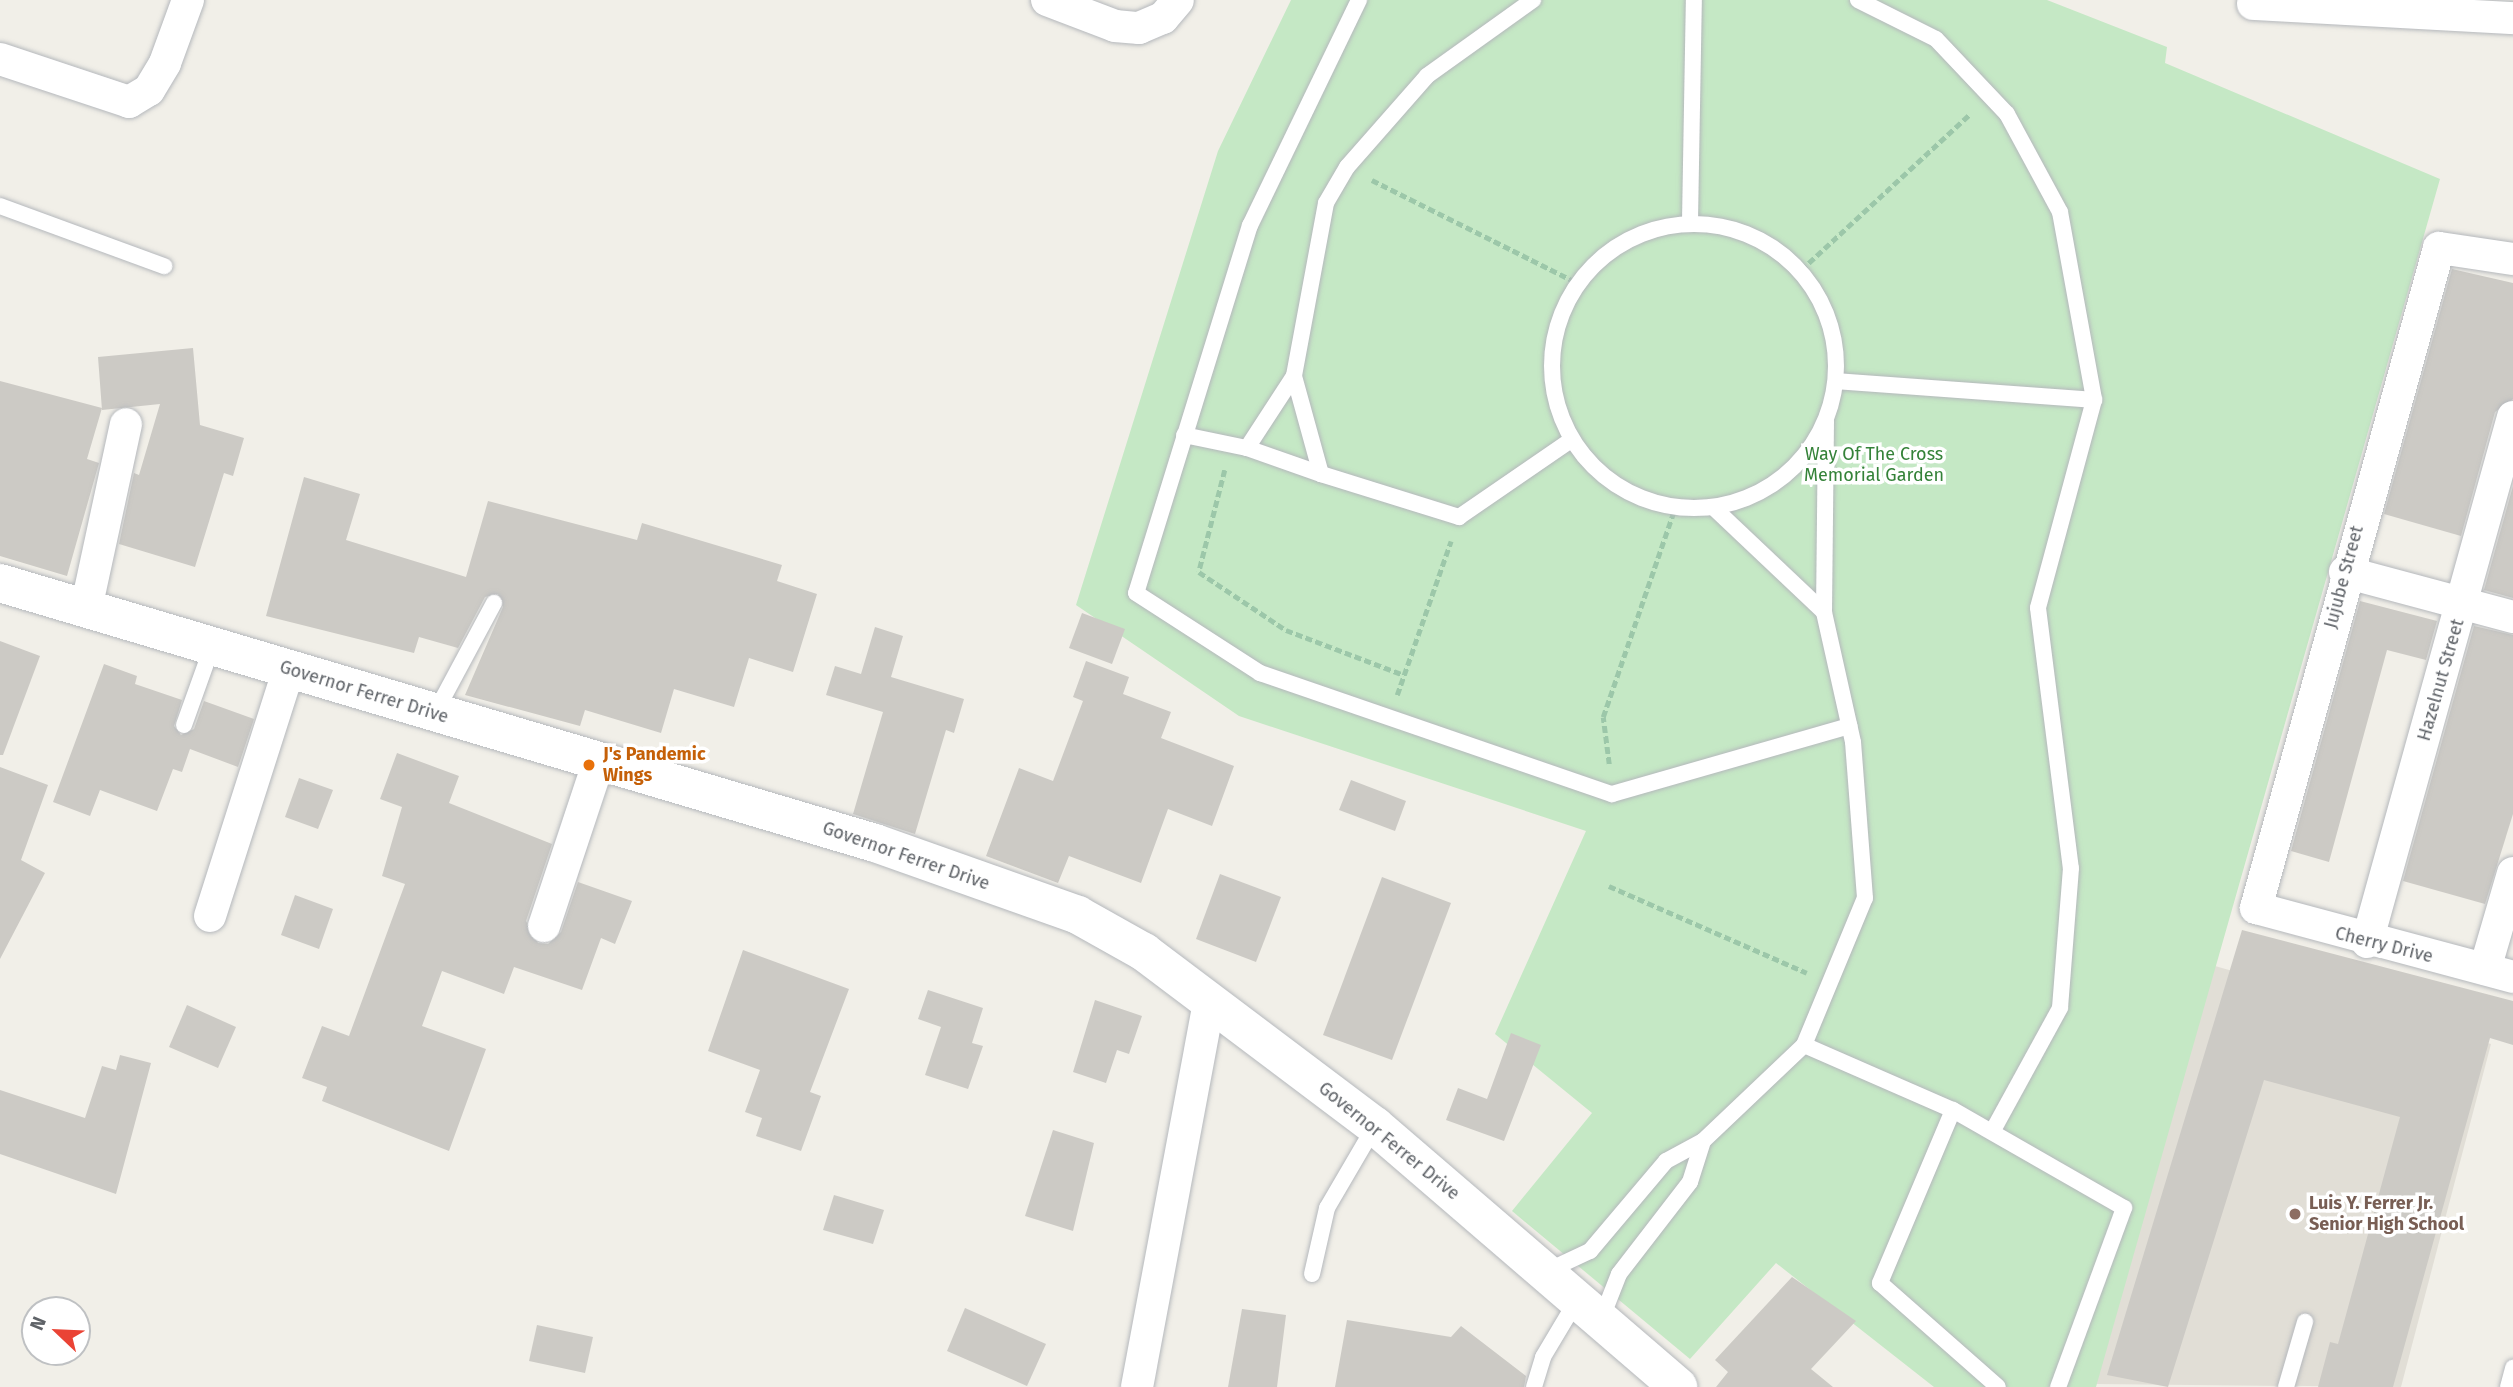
<!DOCTYPE html>
<style>
body{margin:0}
#map{position:relative;width:2513px;height:1387px;overflow:hidden;background:#f1efe8;font-family:"Fira Sans",sans-serif}
div>[style]{position:absolute}
.education>*{inset:0;background:#e1ded6}
.green>*{inset:0;background:#c5e8c5}
.building>*{inset:0;background:#cccac5}
.path>*{height:4.5px;margin-top:-2.25px;transform-origin:0;background:repeating-linear-gradient(90deg,#9cc7a9 0 7px,transparent 0 10.5px)}
.roads{filter:drop-shadow(0 0 2px #b5b8bc) drop-shadow(0 0 2px #b5b8bc)}
.lane>*{height:16px;margin:-8px;padding:0 8px;transform-origin:8px;border-radius:8px;background:#fff}
.lane>.ring{margin:-8px;padding:0;box-sizing:content-box;background:none;border:16px solid #fff;border-radius:50%}
.street>*{height:32px;margin:-16px;padding:0 16px;transform-origin:16px;border-radius:16px;background:#fff}
.secondary>*{height:38px;margin:-19px;padding:0 19px;transform-origin:19px;border-radius:19px;background:#fff}
.dots>*{width:19px;height:19px;translate:-50% -50%;box-sizing:border-box;border:4px solid #fff;border-radius:50%}
span{translate:-50% -50%;white-space:nowrap;text-align:center;line-height:1.15;-webkit-text-stroke:7px #fff;paint-order:stroke}
.park-label{font-size:18px;color:#348238}
.street-label{font-size:18px;color:#5f6368}
.food-label{font-size:18px;color:#c56008;font-weight:700}
.left{translate:0 -50%;text-align:left}
.education-label{font-size:18px;color:#785e54;font-weight:700}
.north{position:absolute;left:21px;top:1296px;width:70px;height:70px;box-sizing:border-box;background:#fff;border:2px solid #bfc1c3;border-radius:50%;rotate:293deg;font-size:19px;font-weight:700;line-height:28px;text-align:center;color:#5f6368}
.north::after{content:'';display:block;margin:auto;width:24px;height:32px;background:#ea4335;clip-path:polygon(50% 0,100% 100%,50% 72%,0 100%)}
</style>
<div id="map">
<div class="education">
<i style="clip-path:polygon(2215px 966px,2491px 1044px,2401px 1387px,2095px 1384px)"></i>
</div>
<div class="green">
<i style="clip-path:polygon(1291px 0,2047px 0,2167px 47px,2165px 63px,2440px 179px,2096px 1387px,1934px 1387px,1776px 1263px,1690px 1359px,1512px 1211px,1592px 1113px,1495px 1034px,1586px 831px,1239px 716px,1076px 605px,1218px 151px)"></i>
</div>
<div class="building">
<i style="clip-path:polygon(2452px 269px,2513px 283px,2513px 399px,2495px 412px,2461px 536px,2384px 514px)"></i>
<i style="clip-path:polygon(193px 348px,200px 425px,244px 438px,233px 476px,224px 473px,195px 567px,119px 544px,134px 473px,139px 475px,160px 404px,102px 410px,98px 357px)"></i>
<i style="clip-path:polygon(0 381px,102px 408px,87px 459px,99px 463px,67px 576px,0 556px)"></i>
<i style="clip-path:polygon(304px 477px,360px 494px,346px 540px,466px 577px,488px 501px,637px 540px,642px 523px,782px 565px,777px 581px,817px 594px,793px 672px,749px 658px,734px 707px,674px 689px,661px 733px,585px 710px,580px 726px,465px 695px,503px 607px,498px 594px,485px 597px,458px 648px,419px 637px,414px 653px,266px 616px)"></i>
<i style="clip-path:polygon(2513px 486px,2513px 598px,2484px 590px)"></i>
<i style="clip-path:polygon(2360px 601px,2437px 621px,2426px 660px,2387px 650px,2329px 862px,2291px 851px)"></i>
<i style="clip-path:polygon(1082px 613px,1125px 629px,1112px 664px,1069px 648px)"></i>
<i style="clip-path:polygon(2474px 626px,2513px 635px,2513px 814px,2485px 904px,2403px 881px)"></i>
<i style="clip-path:polygon(875px 627px,903px 636px,891px 677px,964px 699px,954px 733px,946px 730px,915px 834px,853px 814px,883px 712px,826px 695px,835px 666px,861px 674px)"></i>
<i style="clip-path:polygon(0 641px,40px 656px,3px 755px,0 755px)"></i>
<i style="clip-path:polygon(1086px 661px,1129px 677px,1123px 694px,1171px 712px,1161px 738px,1234px 766px,1212px 826px,1168px 809px,1141px 883px,1069px 856px,1058px 883px,986px 856px,1019px 768px,1053px 781px,1083px 701px,1073px 697px)"></i>
<i style="clip-path:polygon(104px 664px,137px 676px,135px 684px,182px 700px,174px 726px,181px 735px,194px 729px,204px 701px,254px 719px,238px 767px,190px 749px,182px 772px,173px 769px,157px 811px,100px 790px,90px 816px,53px 802px)"></i>
<i style="clip-path:polygon(397px 753px,459px 776px,449px 803px,552px 844px,526px 921px,538px 943px,548px 944px,561px 932px,578px 882px,632px 901px,615px 944px,601px 938px,582px 990px,514px 967px,504px 994px,442px 971px,422px 1026px,486px 1049px,449px 1151px,322px 1101px,327px 1087px,302px 1078px,322px 1026px,349px 1036px,405px 884px,382px 876px,402px 807px,380px 799px)"></i>
<i style="clip-path:polygon(0 767px,48px 785px,21px 860px,45px 873px,0 959px)"></i>
<i style="clip-path:polygon(299px 778px,333px 790px,318px 829px,285px 817px)"></i>
<i style="clip-path:polygon(1351px 780px,1406px 801px,1395px 831px,1339px 810px)"></i>
<i style="clip-path:polygon(1220px 874px,1281px 897px,1256px 962px,1196px 939px)"></i>
<i style="clip-path:polygon(1382px 877px,1451px 903px,1392px 1060px,1323px 1035px)"></i>
<i style="clip-path:polygon(295px 895px,333px 909px,319px 949px,281px 935px)"></i>
<i style="clip-path:polygon(2242px 930px,2513px 1001px,2513px 1045px,2490px 1038px,2393px 1387px,2318px 1387px,2330px 1342px,2338px 1344px,2400px 1117px,2264px 1080px,2168px 1387px,2107px 1375px)"></i>
<i style="clip-path:polygon(743px 950px,849px 989px,810px 1092px,821px 1096px,801px 1151px,756px 1136px,762px 1118px,745px 1112px,760px 1070px,708px 1051px)"></i>
<i style="clip-path:polygon(928px 990px,983px 1008px,972px 1043px,983px 1046px,968px 1089px,925px 1075px,941px 1027px,918px 1019px)"></i>
<i style="clip-path:polygon(1095px 1000px,1142px 1016px,1129px 1054px,1117px 1050px,1106px 1083px,1073px 1072px)"></i>
<i style="clip-path:polygon(187px 1005px,236px 1027px,218px 1068px,169px 1047px)"></i>
<i style="clip-path:polygon(1511px 1033px,1541px 1045px,1504px 1141px,1446px 1120px,1458px 1088px,1487px 1099px)"></i>
<i style="clip-path:polygon(120px 1055px,151px 1063px,116px 1194px,0 1154px,0 1090px,85px 1118px,102px 1066px,116px 1070px)"></i>
<i style="clip-path:polygon(1053px 1130px,1094px 1143px,1073px 1231px,1025px 1216px)"></i>
<i style="clip-path:polygon(834px 1195px,884px 1210px,873px 1244px,823px 1230px)"></i>
<i style="clip-path:polygon(1792px 1277px,1856px 1321px,1811px 1369px,1833px 1387px,1716px 1387px,1728px 1372px,1715px 1360px)"></i>
<i style="clip-path:polygon(965px 1308px,1046px 1344px,1027px 1386px,947px 1351px)"></i>
<i style="clip-path:polygon(1242px 1309px,1286px 1315px,1277px 1387px,1228px 1387px)"></i>
<i style="clip-path:polygon(1347px 1320px,1451px 1337px,1461px 1326px,1526px 1376px,1524px 1387px,1335px 1387px)"></i>
<i style="clip-path:polygon(537px 1325px,593px 1337px,585px 1373px,529px 1361px)"></i>
</div>
<div class="path">
<i style="left:1372px;top:180px;width:230px;rotate:26.6deg"></i>
<i style="left:1801px;top:270px;width:230px;rotate:-42.7deg"></i>
<i style="left:1225px;top:470px;width:105px;rotate:104.3deg"></i>
<i style="left:1199px;top:572px;width:105px;rotate:33.7deg"></i>
<i style="left:1286px;top:630px;width:126px;rotate:20.9deg"></i>
<i style="left:1397px;top:695px;width:163px;rotate:-70.7deg"></i>
<i style="left:1609px;top:764px;width:47px;rotate:-97.3deg"></i>
<i style="left:1603px;top:717px;width:221px;rotate:-71deg"></i>
<i style="left:1609px;top:886px;width:216px;rotate:23.7deg"></i>
</div>
<div class="roads">
<div class="lane">
<i style="left:1359px;top:0;width:250px;rotate:115.8deg"></i>
<i style="left:1250px;top:225px;width:385px;rotate:107.2deg"></i>
<i style="left:1136px;top:593px;width:148px;rotate:32.8deg"></i>
<i style="left:1260px;top:673px;width:372px;rotate:19deg"></i>
<i style="left:1612px;top:794px;width:247px;rotate:-16deg"></i>
<i style="left:1533px;top:0;width:130px;rotate:144.4deg"></i>
<i style="left:1427px;top:76px;width:121px;rotate:131.3deg"></i>
<i style="left:1347px;top:167px;width:42px;rotate:120.3deg"></i>
<i style="left:1326px;top:203px;width:176px;rotate:100.5deg"></i>
<i style="left:1294px;top:376px;width:102px;rotate:74.6deg"></i>
<i style="left:1321px;top:474px;width:145px;rotate:17.3deg"></i>
<i style="left:1459px;top:517px;width:136px;rotate:-34.5deg"></i>
<i style="left:1858px;top:0;width:87px;rotate:26.6deg"></i>
<i style="left:1936px;top:39px;width:103px;rotate:46.6deg"></i>
<i style="left:2007px;top:114px;width:111px;rotate:61.6deg"></i>
<i style="left:2060px;top:212px;width:191px;rotate:79.7deg"></i>
<i style="left:2094px;top:400px;width:215px;rotate:105.1deg"></i>
<i style="left:2038px;top:608px;width:262px;rotate:82.8deg"></i>
<i style="left:2071px;top:868px;width:140px;rotate:94.5deg"></i>
<i style="left:2060px;top:1008px;width:141px;rotate:118.7deg"></i>
<i style="left:0;top:206px;width:175px;rotate:20.1deg"></i>
<i style="left:1690px;top:221px;width:221px;rotate:-89deg"></i>
<i class="ring" style="left:1552px;top:224px;width:268px;height:268px"></i>
<i style="left:1836px;top:381px;width:259px;rotate:4.2deg"></i>
<i style="left:1184px;top:435px;width:64px;rotate:11.7deg"></i>
<i style="left:1247px;top:448px;width:86px;rotate:-56.9deg"></i>
<i style="left:1247px;top:448px;width:78px;rotate:19.4deg"></i>
<i style="left:1714px;top:508px;width:151px;rotate:43.4deg"></i>
<i style="left:435px;top:713px;width:125px;rotate:-61.8deg"></i>
<i style="left:184px;top:725px;width:83px;rotate:-70.3deg"></i>
<i style="left:1804px;top:1045px;width:163px;rotate:23.6deg"></i>
<i style="left:1953px;top:1110px;width:197px;rotate:29.8deg"></i>
<i style="left:2124px;top:1208px;width:191px;rotate:110.2deg"></i>
<i style="left:1953px;top:1110px;width:188px;rotate:112.9deg"></i>
<i style="left:1880px;top:1283px;width:157px;rotate:41.4deg"></i>
<i style="left:1703px;top:1141px;width:139px;rotate:-43.5deg"></i>
<i style="left:1804px;top:1045px;width:159px;rotate:-67.5deg"></i>
<i style="left:1865px;top:898px;width:156px;rotate:-94.4deg"></i>
<i style="left:1853px;top:742px;width:133px;rotate:-102.6deg"></i>
<i style="left:1824px;top:612px;width:191px;rotate:-89.4deg"></i>
<i style="left:1545px;top:1272px;width:50px;rotate:-25deg"></i>
<i style="left:1590px;top:1251px;width:118px;rotate:-49.8deg"></i>
<i style="left:1666px;top:1161px;width:42px;rotate:-28.4deg"></i>
<i style="left:1703px;top:1141px;width:43px;rotate:107.6deg"></i>
<i style="left:1690px;top:1182px;width:116px;rotate:127.7deg"></i>
<i style="left:1619px;top:1274px;width:49px;rotate:111.4deg"></i>
<i style="left:1312px;top:1274px;width:68px;rotate:-77.2deg"></i>
<i style="left:1327px;top:1208px;width:95px;rotate:-59.7deg"></i>
<i style="left:1534px;top:1387px;width:31px;rotate:-73deg"></i>
<i style="left:1543px;top:1357px;width:66px;rotate:-59.2deg"></i>
<i style="left:2286px;top:1387px;width:68px;rotate:-73.7deg"></i>
<i style="left:2508px;top:1387px;width:20px;rotate:-75deg"></i>
</div>
<div class="street">
<i style="left:1047px;top:0;width:73px;rotate:20.9deg"></i>
<i style="left:1115px;top:26px;width:24px;rotate:5deg"></i>
<i style="left:1139px;top:28px;width:26px;rotate:-23deg"></i>
<i style="left:1163px;top:18px;width:23px;rotate:-50deg"></i>
<i style="left:2253px;top:4px;width:260px;rotate:3.1deg"></i>
<i style="left:0;top:59px;width:136px;rotate:18.4deg"></i>
<i style="left:129px;top:102px;width:23px;rotate:-31deg"></i>
<i style="left:149px;top:90px;width:31px;rotate:-59deg"></i>
<i style="left:165px;top:63px;width:67px;rotate:-69.9deg"></i>
<i style="left:2513px;top:259px;width:75px;rotate:-171.5deg"></i>
<i style="left:2439px;top:248px;width:685px;rotate:105.5deg"></i>
<i style="left:2256px;top:908px;width:266px;rotate:15deg"></i>
<i style="left:2345px;top:572px;width:174px;rotate:15deg"></i>
<i style="left:86px;top:609px;width:189px;rotate:-77.8deg"></i>
<i style="left:210px;top:916px;width:259px;rotate:-72.3deg"></i>
<i style="left:544px;top:926px;width:174px;rotate:-71.6deg"></i>
<i style="left:2367px;top:942px;width:545px;rotate:-74.46deg"></i>
<i style="left:2485px;top:969px;width:100px;rotate:-73.7deg"></i>
<i style="left:1137px;top:1387px;width:393px;rotate:-79.4deg"></i>
</div>
<div class="secondary">
<i style="left:0;top:583px;width:913px;rotate:16.55deg"></i>
<i style="left:875px;top:843px;width:215px;rotate:19.5deg"></i>
<i style="left:1078px;top:915px;width:76px;rotate:29.3deg"></i>
<i style="left:1144px;top:952px;width:289px;rotate:37deg"></i>
<i style="left:1375px;top:1126px;width:400px;rotate:40.7deg"></i>
</div>
</div>
<div class="dots">
<i style="left:589px;top:765px;background:#e8710a"></i>
<i style="left:2295px;top:1214px;background:#8d6e63"></i>
</div>
<div class="park-label">
<span style="left:1874px;top:465px">Way Of The Cross<br>Memorial Garden</span>
</div>
<div class="street-label">
<span style="left:2344px;top:577px;rotate:-75deg">Jujube Street</span>
<span style="left:2441px;top:680px;rotate:-74deg">Hazelnut Street</span>
<span style="left:364px;top:692px;rotate:17deg">Governor Ferrer Drive</span>
<span style="left:906px;top:856px;rotate:19deg">Governor Ferrer Drive</span>
<span style="left:2384px;top:945px;rotate:14deg">Cherry Drive</span>
<span style="left:1389px;top:1141px;rotate:39deg">Governor Ferrer Drive</span>
</div>
<div class="food-label">
<span class="left" style="left:603px;top:765px">J's Pandemic<br>Wings</span>
</div>
<div class="education-label">
<span class="left" style="left:2309px;top:1214px">Luis Y. Ferrer Jr.<br>Senior High School</span>
</div>
<div class="north">N</div>
</div>
